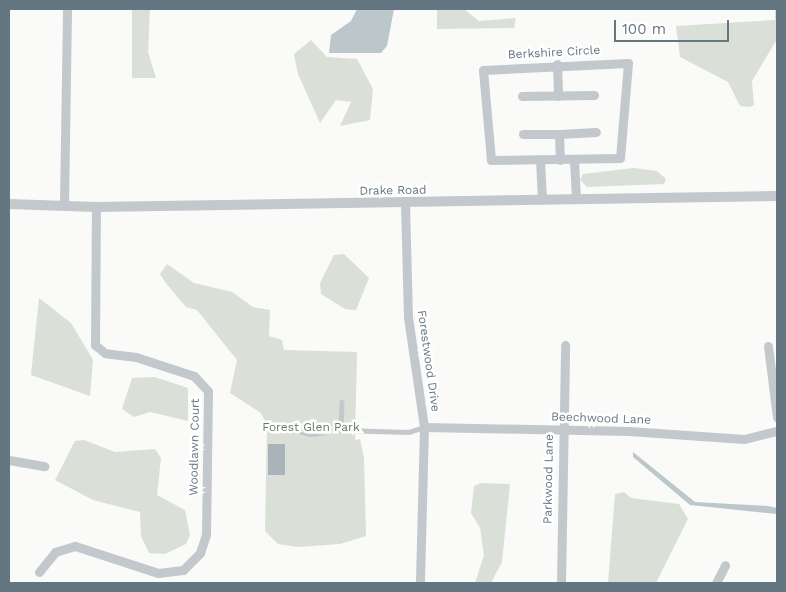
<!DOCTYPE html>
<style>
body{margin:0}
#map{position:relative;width:786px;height:592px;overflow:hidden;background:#fafaf8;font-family:"Work Sans",sans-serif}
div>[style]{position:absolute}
.green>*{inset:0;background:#dadfd7}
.water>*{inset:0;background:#bbc7cb}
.building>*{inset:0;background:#aab3b9}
.service>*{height:4.5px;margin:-2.25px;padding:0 2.25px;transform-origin:2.25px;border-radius:2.25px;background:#c3c8cc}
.minor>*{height:9px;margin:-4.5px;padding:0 4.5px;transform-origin:4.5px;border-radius:4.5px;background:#c3c8cc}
.tertiary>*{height:10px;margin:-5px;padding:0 5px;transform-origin:5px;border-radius:5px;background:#c3c8cc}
span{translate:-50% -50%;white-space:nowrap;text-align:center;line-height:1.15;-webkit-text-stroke:5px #fff;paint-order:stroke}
.street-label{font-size:12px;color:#657683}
.park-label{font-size:12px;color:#687a64}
.frame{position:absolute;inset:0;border:10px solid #657683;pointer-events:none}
.scale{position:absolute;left:614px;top:20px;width:115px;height:22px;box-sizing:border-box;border:2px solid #657683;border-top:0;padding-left:6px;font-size:15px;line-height:18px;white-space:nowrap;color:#657683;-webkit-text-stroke:4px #fff;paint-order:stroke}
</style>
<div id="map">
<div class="green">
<i style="clip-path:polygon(132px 9px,150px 9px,148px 52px,156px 78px,132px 78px)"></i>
<i style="clip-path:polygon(437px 9px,464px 9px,479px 21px,516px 18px,514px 28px,437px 29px)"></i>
<i style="clip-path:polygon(775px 9px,777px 9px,776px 41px,752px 81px,754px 105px,750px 107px,740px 106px,728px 82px,680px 57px,676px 26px,775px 20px)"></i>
<i style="clip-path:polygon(311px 40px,327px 57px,357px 59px,373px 89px,370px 120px,340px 126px,351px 102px,336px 100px,320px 123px,298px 74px,294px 54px)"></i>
<i style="clip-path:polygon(634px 168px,657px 171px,666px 179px,664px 184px,587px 187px,580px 180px,583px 174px)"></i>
<i style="clip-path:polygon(344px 254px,369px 278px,356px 310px,345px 309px,321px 294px,320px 283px,334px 255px)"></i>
<i style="clip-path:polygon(167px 264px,194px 283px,232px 292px,253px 307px,270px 310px,269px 336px,282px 340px,284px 350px,357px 352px,355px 440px,360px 439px,364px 458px,366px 536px,340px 544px,298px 547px,278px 544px,265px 531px,267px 425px,261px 413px,230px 393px,237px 360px,197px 310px,186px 307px,165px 282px,160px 274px)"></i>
<i style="clip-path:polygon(39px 298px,71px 323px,93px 360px,90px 396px,31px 375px)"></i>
<i style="clip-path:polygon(155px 377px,188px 388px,188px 421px,150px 412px,134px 417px,122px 409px,132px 378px)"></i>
<i style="clip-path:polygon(84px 440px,115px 452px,155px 449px,161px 458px,157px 495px,185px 510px,190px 535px,186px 544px,165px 554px,149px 553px,141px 536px,140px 512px,93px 500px,55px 480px,75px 441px)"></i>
<i style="clip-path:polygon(481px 483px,510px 484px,502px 562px,491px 583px,475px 583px,484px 555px,480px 528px,471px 513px,474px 486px)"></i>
<i style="clip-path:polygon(624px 492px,631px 498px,679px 504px,688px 519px,656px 583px,608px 583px,615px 494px)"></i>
</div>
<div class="water">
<i style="clip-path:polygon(357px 9px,394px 9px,387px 46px,381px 53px,329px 53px,331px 35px,351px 21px)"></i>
<i style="clip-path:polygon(259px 423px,310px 434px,329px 435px,310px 437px)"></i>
<i style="clip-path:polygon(633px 452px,695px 502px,768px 506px,777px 508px,777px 514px,690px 505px,633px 457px)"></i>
</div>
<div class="building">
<i style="clip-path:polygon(268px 444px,285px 444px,285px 475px,268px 475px)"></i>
</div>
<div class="service">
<i style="left:342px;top:402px;width:28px;rotate:92deg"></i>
<i style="left:341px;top:430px;width:68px;rotate:1.7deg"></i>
<i style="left:409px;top:432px;width:16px;rotate:-18deg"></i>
</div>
<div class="minor">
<i style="left:628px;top:63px;width:95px;rotate:94.8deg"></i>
<i style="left:620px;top:158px;width:129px;rotate:179.1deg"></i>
<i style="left:491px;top:160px;width:90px;rotate:-95.1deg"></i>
<i style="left:483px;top:70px;width:145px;rotate:-2.8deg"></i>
<i style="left:557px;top:64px;width:32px;rotate:88deg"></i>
<i style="left:522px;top:96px;width:72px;rotate:-0.8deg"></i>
<i style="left:523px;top:134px;width:36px"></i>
<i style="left:559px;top:134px;width:26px;rotate:88deg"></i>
<i style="left:559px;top:134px;width:37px;rotate:-3deg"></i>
<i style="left:540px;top:160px;width:40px;rotate:87.1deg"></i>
<i style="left:574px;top:160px;width:39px;rotate:87deg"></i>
<i style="left:405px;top:203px;width:114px;rotate:88.5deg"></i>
<i style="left:408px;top:317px;width:111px;rotate:81.7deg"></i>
<i style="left:424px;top:427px;width:156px;rotate:91.5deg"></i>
<i style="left:64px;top:204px;width:195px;rotate:-89.1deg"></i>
<i style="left:768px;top:346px;width:72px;rotate:82.8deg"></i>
<i style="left:424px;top:427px;width:205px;rotate:1.1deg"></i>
<i style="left:629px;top:431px;width:115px;rotate:4deg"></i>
<i style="left:744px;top:439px;width:34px;rotate:-14deg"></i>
<i style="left:9px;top:460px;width:36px;rotate:10deg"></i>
<i style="left:39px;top:572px;width:26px;rotate:-51deg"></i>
<i style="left:55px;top:552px;width:21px;rotate:-17deg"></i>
<i style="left:75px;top:546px;width:87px;rotate:18deg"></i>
<i style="left:158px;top:573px;width:25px;rotate:-7deg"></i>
<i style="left:183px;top:570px;width:24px;rotate:-45deg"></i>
<i style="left:200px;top:553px;width:19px;rotate:-72deg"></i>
<i style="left:206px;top:535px;width:144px;rotate:-89.2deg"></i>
<i style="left:208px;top:391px;width:21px;rotate:-133deg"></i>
<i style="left:194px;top:376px;width:61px;rotate:-161.9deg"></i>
<i style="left:136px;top:357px;width:31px;rotate:-173deg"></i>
<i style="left:105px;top:353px;width:13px;rotate:-141deg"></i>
<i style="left:95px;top:345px;width:138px;rotate:-89.6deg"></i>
<i style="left:561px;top:583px;width:238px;rotate:-89deg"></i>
<i style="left:716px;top:583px;width:20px;rotate:-63deg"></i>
</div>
<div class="tertiary">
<i style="left:9px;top:204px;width:87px;rotate:2deg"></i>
<i style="left:96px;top:207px;width:681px;rotate:-0.93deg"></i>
</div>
<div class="street-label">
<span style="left:554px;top:53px;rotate:-3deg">Berkshire Circle</span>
<span style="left:393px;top:191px;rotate:-1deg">Drake Road</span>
<span style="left:428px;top:361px;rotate:82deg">Forestwood Drive</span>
<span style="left:601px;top:419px;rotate:2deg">Beechwood Lane</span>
<span style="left:195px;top:447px;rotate:-89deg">Woodlawn Court</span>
<span style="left:549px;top:479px;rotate:-89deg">Parkwood Lane</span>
</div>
<div class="park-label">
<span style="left:311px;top:428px">Forest Glen Park</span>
</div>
<div class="frame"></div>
<div class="scale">100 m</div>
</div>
